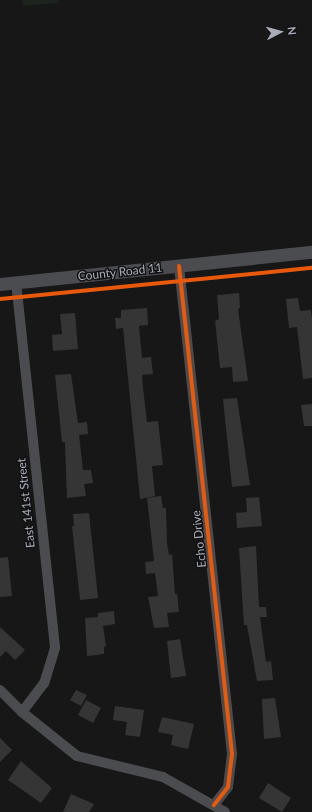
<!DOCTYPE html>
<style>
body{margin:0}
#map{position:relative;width:312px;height:812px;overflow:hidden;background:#171717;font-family:Lato,sans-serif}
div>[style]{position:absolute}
.green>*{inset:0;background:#1d241e}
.building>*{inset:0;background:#353536}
.minor>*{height:10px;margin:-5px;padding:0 5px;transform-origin:5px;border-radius:5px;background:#4b4c50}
.tertiary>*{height:13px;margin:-6.5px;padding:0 6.5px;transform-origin:6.5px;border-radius:6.5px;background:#4b4c50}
.cycleway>*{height:4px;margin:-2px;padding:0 2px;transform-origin:2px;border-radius:2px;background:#e8590c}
span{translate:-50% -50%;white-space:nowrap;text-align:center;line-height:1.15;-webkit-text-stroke:3px #111113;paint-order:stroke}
.street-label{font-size:12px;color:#a8adb8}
.north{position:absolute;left:260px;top:12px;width:40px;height:40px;-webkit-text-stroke:3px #111113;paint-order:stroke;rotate:84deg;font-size:11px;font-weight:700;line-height:16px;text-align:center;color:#a8adb8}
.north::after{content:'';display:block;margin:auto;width:14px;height:18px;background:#a8adb8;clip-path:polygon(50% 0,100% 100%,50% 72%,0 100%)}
</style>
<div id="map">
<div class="green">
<i style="clip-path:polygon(22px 0,58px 0,58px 3px,23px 6px)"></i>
</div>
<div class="building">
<i style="clip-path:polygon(239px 293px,240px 308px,238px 309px,248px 381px,233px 382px,232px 367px,220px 368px,215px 321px,219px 319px,217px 295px)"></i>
<i style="clip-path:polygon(298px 298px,300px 311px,311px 310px,312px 320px,312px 378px,303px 379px,297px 327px,289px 328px,286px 299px)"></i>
<i style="clip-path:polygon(147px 308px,148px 325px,139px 326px,142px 358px,151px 357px,153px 374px,142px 375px,143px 388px,147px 422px,158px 421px,163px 465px,152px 466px,155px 496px,140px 499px,123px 328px,116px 329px,115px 318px,121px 318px,121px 310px)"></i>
<i style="clip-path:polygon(75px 313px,78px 349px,53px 351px,52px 335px,62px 334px,60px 314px)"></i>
<i style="clip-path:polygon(71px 374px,78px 423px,87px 422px,88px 434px,79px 435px,83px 470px,91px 470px,93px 483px,84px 484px,86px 496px,67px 498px,65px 442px,62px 442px,55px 375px)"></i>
<i style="clip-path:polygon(237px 398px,250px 485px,232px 487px,223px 399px)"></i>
<i style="clip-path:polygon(312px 404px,312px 426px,304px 426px,301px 405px)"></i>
<i style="clip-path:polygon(161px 496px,163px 508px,166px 508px,167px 543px,169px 555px,172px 554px,175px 594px,177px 594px,179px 612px,167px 613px,169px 627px,154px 628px,148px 597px,158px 596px,155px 573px,146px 574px,145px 562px,154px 561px,147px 498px)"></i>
<i style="clip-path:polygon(259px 497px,262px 526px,237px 528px,236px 513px,247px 512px,246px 498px)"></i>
<i style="clip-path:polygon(89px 513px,98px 598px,80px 600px,72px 526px,74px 526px,73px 514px)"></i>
<i style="clip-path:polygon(256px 546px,259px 607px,266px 607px,267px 617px,260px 617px,266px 662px,271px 661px,273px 680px,257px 681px,247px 625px,244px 625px,239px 548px)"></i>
<i style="clip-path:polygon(8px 557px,12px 596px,0 597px,0 558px)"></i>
<i style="clip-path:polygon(114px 611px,115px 624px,103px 626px,106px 646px,104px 647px,104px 654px,87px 656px,85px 618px,98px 617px,98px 613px)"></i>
<i style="clip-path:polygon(0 627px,25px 650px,15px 660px,6px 651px,0 657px)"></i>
<i style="clip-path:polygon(180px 639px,186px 676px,171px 678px,167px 641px)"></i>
<i style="clip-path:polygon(76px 690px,87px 695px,81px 706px,70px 700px)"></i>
<i style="clip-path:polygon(275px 698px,281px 737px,264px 739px,262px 699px)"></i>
<i style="clip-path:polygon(86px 700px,101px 708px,93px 723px,78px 715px)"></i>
<i style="clip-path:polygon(115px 706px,144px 710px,140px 737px,125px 735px,127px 722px,113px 720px)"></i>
<i style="clip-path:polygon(162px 717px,194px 724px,188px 749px,171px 745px,173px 735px,158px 732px)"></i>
<i style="clip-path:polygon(0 738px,12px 750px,0 762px)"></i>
<i style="clip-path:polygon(21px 761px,52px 788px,41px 803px,8px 780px)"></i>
<i style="clip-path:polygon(268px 783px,291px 798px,282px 812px,259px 798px)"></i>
<i style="clip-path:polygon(71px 794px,94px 804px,89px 812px,63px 812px)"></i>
</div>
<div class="minor">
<i style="left:179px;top:266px;width:491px;rotate:83.8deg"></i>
<i style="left:232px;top:754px;width:33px;rotate:97deg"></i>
<i style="left:228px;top:787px;width:23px;rotate:128deg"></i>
<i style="left:16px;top:282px;width:368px;rotate:83.9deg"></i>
<i style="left:55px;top:648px;width:37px;rotate:107deg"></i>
<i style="left:44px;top:683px;width:36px;rotate:127deg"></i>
<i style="left:0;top:690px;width:31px;rotate:45deg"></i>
<i style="left:22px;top:712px;width:70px;rotate:38.7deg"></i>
<i style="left:77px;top:756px;width:89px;rotate:13.7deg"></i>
<i style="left:163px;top:777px;width:71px;rotate:29.4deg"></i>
</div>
<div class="tertiary">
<i style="left:0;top:284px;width:314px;rotate:-5.9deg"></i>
</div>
<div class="cycleway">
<i style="left:179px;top:266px;width:491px;rotate:83.8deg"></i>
<i style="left:232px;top:754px;width:33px;rotate:97deg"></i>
<i style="left:228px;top:787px;width:23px;rotate:128deg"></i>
<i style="left:0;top:299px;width:314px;rotate:-5.7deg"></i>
</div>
<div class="street-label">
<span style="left:120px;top:272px;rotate:-6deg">County Road 11</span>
<span style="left:26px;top:503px;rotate:-96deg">East 141st Street</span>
<span style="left:199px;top:539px;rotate:-96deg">Echo Drive</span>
</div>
<div class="north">N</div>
</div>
